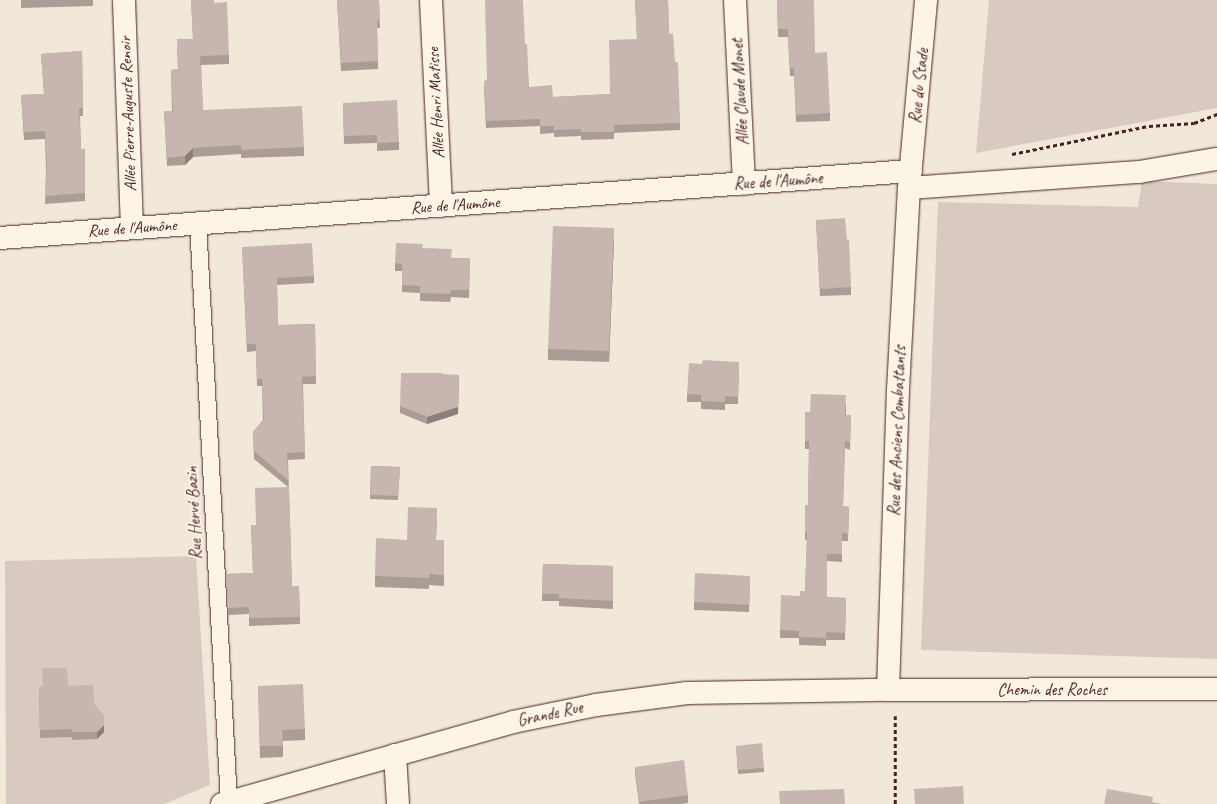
<!DOCTYPE html>
<meta charset="utf-8">
<style>
body{margin:0}
#map{position:relative;width:1217px;height:804px;overflow:hidden;background:#f1e8da;font-family:Caveat,sans-serif}
div>[style]{position:absolute}
.green>*{inset:0;background:#d8cac0}
.path>*{height:2.5px;margin-top:-1.25px;transform-origin:0;background:repeating-linear-gradient(90deg,#4a1f2b 0 4px,transparent 0 7px)}
.roads{filter:drop-shadow(0 0 1px #4a1f2b) drop-shadow(0 0 1px #4a1f2b)}
.service>*{height:16px;margin:-8px;padding:0 8px;transform-origin:8px;border-radius:8px;background:#fcf5e5}
.minor>*{height:22px;margin:-11px;padding:0 11px;transform-origin:11px;border-radius:11px;background:#fcf5e5}
.wall>*{inset:0;background:#ab9d96}
.shaded-wall>*{inset:0;background:#8b7f7a}
.building>*{inset:0;background:#c7b6af}
span{translate:-50% -50%;white-space:nowrap;text-align:center;line-height:1.15;-webkit-text-stroke:3.5px #fcf5e5;paint-order:stroke}
.street-label{font-size:17px;color:#4a1f2b}
</style>
<div id="map">
<div class="green">
<i style="clip-path:polygon(989px 0,1217px 0,1217px 108px,976px 153px)"></i>
<i style="clip-path:polygon(1142px 181px,1217px 184px,1217px 659px,921px 650px,938px 202px,1138px 207px)"></i>
<i style="clip-path:polygon(196px 556px,210px 785px,164px 804px,6px 804px,5px 561px)"></i>
</div>
<div class="path">
<i style="left:1012px;top:154px;width:140px;rotate:-11.6deg"></i>
<i style="left:1149px;top:126px;width:45px;rotate:-3.8deg"></i>
<i style="left:1194px;top:123px;width:25px;rotate:-21deg"></i>
<i style="left:895px;top:804px;width:88px;rotate:-90deg"></i>
</div>
<div class="roads">
<div class="service">
<i style="left:198px;top:223px;width:580px;rotate:86.94deg"></i>
</div>
<div class="minor">
<i style="left:124px;top:0;width:228px;rotate:88deg"></i>
<i style="left:431px;top:0;width:206px;rotate:87.2deg"></i>
<i style="left:735px;top:0;width:184px;rotate:87.2deg"></i>
<i style="left:909px;top:188px;width:231px;rotate:-4deg"></i>
<i style="left:1139px;top:172px;width:79px;rotate:-9.5deg"></i>
<i style="left:0;top:238px;width:913px;rotate:-4.21deg"></i>
<i style="left:888px;top:690px;width:300px;rotate:-88.1deg"></i>
<i style="left:898px;top:390px;width:202px;rotate:-86.9deg"></i>
<i style="left:909px;top:188px;width:189px;rotate:-84.8deg"></i>
<i style="left:395px;top:755px;width:49px;rotate:86.5deg"></i>
<i style="left:222px;top:804px;width:302px;rotate:-15.7deg"></i>
<i style="left:513px;top:722px;width:85px;rotate:-11.6deg"></i>
<i style="left:596px;top:705px;width:92px;rotate:-7.5deg"></i>
<i style="left:687px;top:693px;width:201px;rotate:-0.9deg"></i>
<i style="left:888px;top:690px;width:329px;rotate:-0.2deg"></i>
</div>
</div>
<div class="wall">
<i style="clip-path:polygon(21px 0,93px 0,93px 6px,21px 8px)"></i>
<i style="clip-path:polygon(191px 0,214px 0,214px 3px,229px 55px,229px 64px,201px 65px,203px 110px,304px 147px,304px 156px,241px 158px,241px 154px,193px 157px,185px 165px,167px 166px,164px 111px,172px 111px,171px 70px,178px 69px,177px 48px,193px 39px)"></i>
<i style="clip-path:polygon(337px 0,379px 0,380px 28px,377px 28px,378px 69px,341px 71px)"></i>
<i style="clip-path:polygon(635px 0,668px 0,669px 34px,675px 62px,680px 123px,680px 130px,614px 133px,614px 139px,581px 140px,581px 136px,554px 137px,554px 133px,540px 134px,540px 126px,486px 128px,484px 88px,487px 80px,525px 44px,529px 87px,553px 97px,610px 94px,637px 39px)"></i>
<i style="clip-path:polygon(777px 0,815px 53px,830px 113px,830px 121px,796px 122px,794px 76px,790px 76px,788px 37px,778px 37px)"></i>
<i style="clip-path:polygon(82px 51px,83px 116px,80px 116px,81px 149px,85px 149px,85px 201px,45px 204px,46px 170px,45px 139px,24px 140px,21px 95px,44px 94px,41px 54px)"></i>
<i style="clip-path:polygon(343px 103px,399px 142px,399px 150px,377px 151px,377px 143px,344px 144px)"></i>
<i style="clip-path:polygon(816px 220px,847px 240px,851px 287px,851px 295px,820px 296px)"></i>
<i style="clip-path:polygon(614px 239px,609px 362px,548px 360px,548px 349px)"></i>
<i style="clip-path:polygon(242px 247px,314px 276px,314px 283px,277px 285px,278px 325px,315px 324px,316px 384px,303px 384px,305px 459px,288px 460px,292px 586px,299px 586px,300px 624px,249px 626px,249px 614px,228px 615px,227px 574px,253px 573px,251px 525px,256px 525px,288px 487px,254px 459px,253px 432px,263px 420px,262px 386px,257px 386px,256px 351px,247px 352px)"></i>
<i style="clip-path:polygon(423px 248px,452px 258px,470px 258px,469px 298px,451px 297px,450px 302px,420px 301px,420px 293px,402px 292px,402px 271px,395px 271px,395px 263px)"></i>
<i style="clip-path:polygon(702px 364px,739px 369px,738px 404px,725px 404px,725px 410px,701px 409px,701px 402px,687px 402px,687px 394px)"></i>
<i style="clip-path:polygon(846px 403px,846px 415px,851px 415px,850px 450px,845px 448px,843px 506px,849px 507px,848px 541px,842px 541px,842px 562px,827px 561px,827px 597px,846px 598px,845px 640px,826px 640px,826px 646px,799px 645px,799px 638px,780px 638px,780px 630px,800px 596px,805px 591px,807px 540px,805px 540px,805px 505px,808px 505px,809px 449px,805px 449px,805px 412px,810px 412px)"></i>
<i style="clip-path:polygon(400px 406px,458px 414px,427px 424px,400px 413px)"></i>
<i style="clip-path:polygon(371px 466px,400px 467px,398px 500px,370px 499px)"></i>
<i style="clip-path:polygon(437px 518px,436px 540px,444px 540px,444px 586px,429px 585px,429px 589px,375px 587px,375px 576px,407px 540px)"></i>
<i style="clip-path:polygon(543px 564px,613px 566px,613px 609px,559px 606px,559px 601px,542px 601px)"></i>
<i style="clip-path:polygon(750px 583px,749px 612px,694px 610px,694px 602px)"></i>
<i style="clip-path:polygon(39px 686px,68px 686px,94px 704px,104px 732px,97px 739px,72px 740px,72px 737px,40px 738px)"></i>
<i style="clip-path:polygon(258px 686px,305px 729px,305px 740px,283px 741px,283px 757px,260px 758px)"></i>
<i style="clip-path:polygon(736px 746px,764px 768px,764px 772px,738px 774px)"></i>
<i style="clip-path:polygon(635px 767px,688px 795px,688px 803px,681px 804px,639px 804px,635px 774px)"></i>
</div>
<div class="shaded-wall">
<i style="clip-path:polygon(193px 148px,193px 157px,185px 165px,185px 156px)"></i>
<i style="clip-path:polygon(614px 228px,614px 239px,609px 362px,609px 351px)"></i>
<i style="clip-path:polygon(459px 375px,458px 414px,427px 424px,427px 417px)"></i>
<i style="clip-path:polygon(104px 725px,104px 732px,97px 739px,97px 732px)"></i>
</div>
<div class="building">
<i style="clip-path:polygon(191px 0,214px 0,214px 3px,227px 2px,229px 55px,200px 56px,203px 110px,302px 106px,304px 147px,241px 150px,241px 145px,193px 148px,185px 156px,167px 158px,164px 111px,173px 111px,171px 70px,178px 69px,177px 39px,193px 39px)"></i>
<i style="clip-path:polygon(337px 0,379px 0,380px 20px,377px 21px,378px 61px,341px 63px)"></i>
<i style="clip-path:polygon(485px 0,523px 0,525px 44px,527px 44px,529px 87px,552px 85px,553px 97px,610px 94px,609px 40px,637px 39px,635px 0,668px 0,669px 34px,673px 33px,675px 62px,678px 62px,680px 123px,614px 125px,614px 132px,581px 132px,581px 129px,554px 130px,554px 126px,540px 126px,540px 119px,486px 121px,484px 81px,487px 80px)"></i>
<i style="clip-path:polygon(777px 0,814px 0,815px 53px,827px 52px,830px 113px,796px 115px,794px 68px,790px 68px,788px 29px,778px 29px)"></i>
<i style="clip-path:polygon(82px 51px,83px 108px,79px 108px,81px 149px,85px 149px,85px 193px,45px 196px,47px 165px,45px 131px,24px 132px,21px 95px,44px 94px,41px 54px)"></i>
<i style="clip-path:polygon(397px 100px,399px 142px,377px 143px,377px 135px,344px 136px,343px 103px)"></i>
<i style="clip-path:polygon(845px 218px,847px 240px,849px 240px,851px 287px,820px 289px,816px 220px)"></i>
<i style="clip-path:polygon(553px 226px,614px 228px,609px 351px,548px 349px)"></i>
<i style="clip-path:polygon(312px 243px,314px 276px,277px 278px,278px 325px,315px 324px,316px 376px,302px 377px,305px 452px,287px 453px,288px 480px,254px 451px,253px 432px,264px 420px,262px 379px,257px 379px,256px 344px,247px 344px,242px 247px)"></i>
<i style="clip-path:polygon(396px 243px,423px 244px,422px 248px,452px 249px,451px 258px,470px 258px,469px 290px,451px 290px,450px 294px,420px 293px,420px 286px,402px 285px,402px 264px,395px 263px)"></i>
<i style="clip-path:polygon(703px 360px,739px 362px,738px 397px,725px 396px,725px 402px,701px 401px,701px 395px,687px 394px,689px 363px,702px 364px)"></i>
<i style="clip-path:polygon(401px 373px,443px 373px,442px 374px,459px 375px,458px 407px,427px 417px,400px 406px)"></i>
<i style="clip-path:polygon(811px 394px,846px 395px,845px 415px,851px 415px,850px 442px,845px 441px,843px 506px,849px 507px,848px 534px,842px 533px,842px 554px,827px 554px,827px 597px,846px 598px,845px 633px,826px 632px,826px 638px,799px 637px,799px 631px,780px 630px,781px 595px,800px 596px,800px 591px,805px 591px,807px 532px,805px 532px,805px 505px,808px 505px,809px 441px,805px 441px,805px 412px,810px 412px)"></i>
<i style="clip-path:polygon(371px 466px,400px 467px,398px 496px,370px 495px)"></i>
<i style="clip-path:polygon(289px 487px,292px 586px,299px 586px,300px 617px,249px 618px,249px 607px,228px 608px,227px 574px,253px 573px,251px 525px,256px 525px,255px 488px)"></i>
<i style="clip-path:polygon(408px 507px,437px 508px,436px 540px,444px 540px,444px 575px,429px 574px,429px 578px,375px 576px,376px 538px,407px 540px)"></i>
<i style="clip-path:polygon(543px 564px,613px 566px,613px 601px,559px 598px,559px 594px,542px 594px)"></i>
<i style="clip-path:polygon(695px 573px,750px 576px,749px 605px,694px 602px)"></i>
<i style="clip-path:polygon(42px 668px,67px 668px,68px 686px,93px 685px,94px 704px,104px 715px,104px 725px,97px 732px,72px 732px,72px 729px,40px 730px,39px 686px,43px 686px)"></i>
<i style="clip-path:polygon(303px 684px,305px 729px,282px 730px,283px 746px,260px 746px,258px 686px)"></i>
<i style="clip-path:polygon(762px 743px,764px 768px,738px 770px,736px 746px)"></i>
<i style="clip-path:polygon(684px 760px,688px 795px,639px 802px,635px 767px)"></i>
<i style="clip-path:polygon(963px 786px,964px 804px,915px 804px,914px 789px)"></i>
<i style="clip-path:polygon(844px 789px,845px 804px,780px 804px,779px 791px)"></i>
<i style="clip-path:polygon(1107px 789px,1153px 797px,1152px 802px,1162px 804px,1104px 804px)"></i>
</div>
<div class="street-label">
<span style="left:919px;top:86px;rotate:-84deg">Rue du Stade</span>
<span style="left:740px;top:92px;rotate:-93deg">Allée Claude Monet</span>
<span style="left:436px;top:103px;rotate:-93deg">Allée Henri Matisse</span>
<span style="left:128px;top:114px;rotate:-92deg">Allée Pierre-Auguste Renoir</span>
<span style="left:778px;top:181px;rotate:-4deg">Rue de l'Aumône</span>
<span style="left:455px;top:205px;rotate:-4deg">Rue de l'Aumône</span>
<span style="left:132px;top:228px;rotate:-4deg">Rue de l'Aumône</span>
<span style="left:897px;top:431px;rotate:-88deg">Rue des Anciens Combattants</span>
<span style="left:194px;top:513px;rotate:-93deg">Rue Hervé Bazin</span>
<span style="left:1052px;top:690px">Chemin des Roches</span>
<span style="left:550px;top:714px;rotate:-12deg">Grande Rue</span>
</div>
</div>
